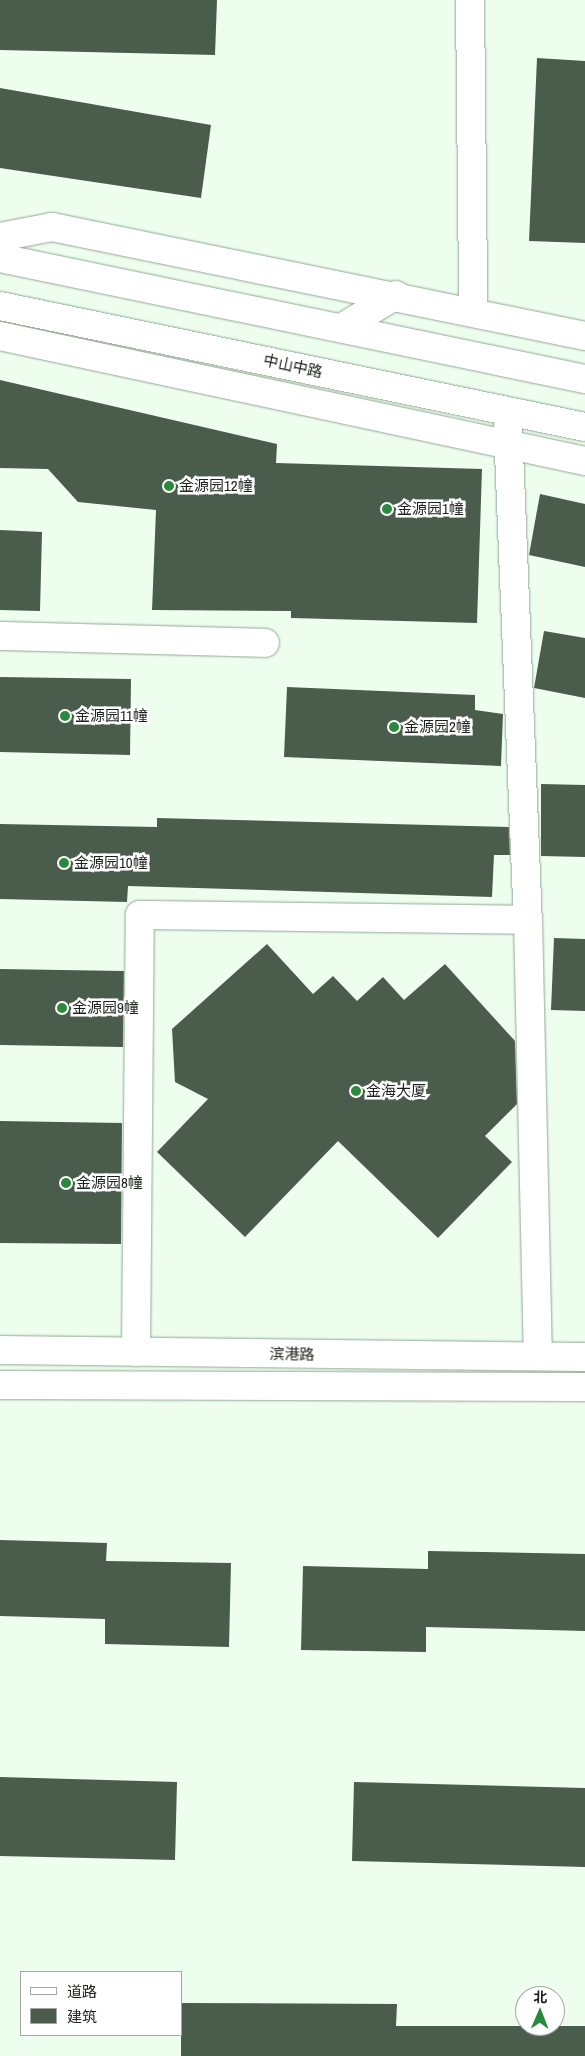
<!DOCTYPE html>
<meta charset="utf-8">
<style>
body{margin:0}
#map{position:relative;width:585px;height:2056px;overflow:hidden;background:#edfeee;font-family:"Archivo Narrow","Noto Sans SC",sans-serif}
div>[style]{position:absolute}
.building>*{inset:0;background:#4a5c4b}
.roads{filter:drop-shadow(0 0 1px #93a794) drop-shadow(0 0 1px #93a794)}
.street>*{height:28px;margin:-14px;padding:0 14px;transform-origin:14px;border-radius:14px;background:#fff}
.secondary>*{height:28px;margin:-14px;padding:0 14px;transform-origin:14px;border-radius:14px;background:#fff}
.dots>*{width:14px;height:14px;translate:-50% -50%;box-sizing:border-box;border:2px solid #fff;border-radius:50%}
span{translate:-50% -50%;white-space:nowrap;text-align:center;line-height:1.15;-webkit-text-stroke:5px #fff;paint-order:stroke}
.street-label{font-size:15px;color:#1b221b}
.poi-label{font-size:15px;color:#1b221b}
.left{translate:0 -50%;text-align:left}
.legend{position:absolute;left:20px;top:1971px;width:162px;height:65px;box-sizing:border-box;background:#fff;border:1px solid #a4a7a4;margin:0;padding:6px 9px;list-style:none;font-size:15px;color:#1b221b}
.legend li{display:flex;align-items:center;gap:10px;height:25px}
.legend b{width:25px;border:1px solid #a4a7a4}
.north{position:absolute;left:515px;top:1986px;width:50px;height:50px;box-sizing:border-box;background:#fff;border:1px solid #a4a7a4;border-radius:50%;rotate:1deg;font-size:14px;font-weight:700;line-height:20px;text-align:center;color:#1b221b}
.north::after{content:'';display:block;margin:auto;width:18px;height:22px;background:#2a893c;clip-path:polygon(50% 0,100% 100%,50% 72%,0 100%)}
</style>
<div id="map">
<div class="building">
<i style="clip-path:polygon(0 0,217px 0,215px 55px,0 50px)"></i>
<i style="clip-path:polygon(537px 58px,585px 61px,585px 243px,529px 241px)"></i>
<i style="clip-path:polygon(0 88px,211px 125px,201px 198px,0 168px)"></i>
<i style="clip-path:polygon(0 380px,277px 444px,276px 463px,482px 469px,477px 623px,291px 618px,291px 611px,152px 610px,156px 510px,78px 502px,48px 469px,0 468px)"></i>
<i style="clip-path:polygon(540px 494px,585px 504px,585px 567px,529px 555px)"></i>
<i style="clip-path:polygon(0 530px,42px 532px,40px 611px,0 610px)"></i>
<i style="clip-path:polygon(544px 631px,585px 638px,585px 698px,534px 688px)"></i>
<i style="clip-path:polygon(0 677px,131px 679px,130px 755px,0 752px)"></i>
<i style="clip-path:polygon(287px 687px,475px 695px,475px 710px,503px 714px,501px 766px,284px 757px)"></i>
<i style="clip-path:polygon(541px 784px,585px 785px,585px 857px,541px 856px)"></i>
<i style="clip-path:polygon(157px 818px,509px 827px,510px 855px,494px 855px,492px 897px,128px 886px,127px 902px,0 899px,0 824px,157px 827px)"></i>
<i style="clip-path:polygon(554px 938px,585px 939px,585px 1011px,551px 1010px)"></i>
<i style="clip-path:polygon(267px 944px,313px 994px,333px 976px,357px 1001px,383px 977px,404px 1000px,445px 964px,515px 1041px,517px 1104px,485px 1136px,512px 1162px,438px 1238px,338px 1141px,245px 1237px,157px 1152px,208px 1099px,175px 1082px,172px 1029px)"></i>
<i style="clip-path:polygon(0 969px,124px 971px,123px 1047px,0 1045px)"></i>
<i style="clip-path:polygon(0 1121px,122px 1123px,121px 1244px,0 1243px)"></i>
<i style="clip-path:polygon(0 1540px,107px 1543px,106px 1561px,231px 1563px,229px 1647px,105px 1644px,105px 1619px,0 1616px)"></i>
<i style="clip-path:polygon(428px 1551px,585px 1554px,585px 1631px,426px 1627px,426px 1652px,301px 1650px,303px 1566px,428px 1569px)"></i>
<i style="clip-path:polygon(0 1777px,177px 1782px,175px 1860px,0 1856px)"></i>
<i style="clip-path:polygon(354px 1782px,585px 1788px,585px 1867px,352px 1861px)"></i>
<i style="clip-path:polygon(181px 2003px,397px 2004px,396px 2026px,585px 2026px,585px 2056px,181px 2056px)"></i>
</div>
<div class="roads">
<div class="street">
<i style="left:470px;top:0;width:311px;rotate:89.4deg"></i>
<i style="left:0;top:237px;width:53px;rotate:-10.9deg"></i>
<i style="left:52px;top:227px;width:544px;rotate:11.56deg"></i>
<i style="left:343px;top:327px;width:62px;rotate:-31.1deg"></i>
<i style="left:0;top:336px;width:598px;rotate:12.06deg"></i>
<i style="left:508px;top:427px;width:493px;rotate:87.7deg"></i>
<i style="left:0;top:636px;width:265px;rotate:1.5deg"></i>
<i style="left:136px;top:1352px;width:437px;rotate:-89.5deg"></i>
<i style="left:140px;top:915px;width:388px;rotate:0.7deg"></i>
<i style="left:528px;top:920px;width:436px;rotate:88.7deg"></i>
</div>
<div class="secondary">
<i style="left:0;top:258px;width:597px;rotate:11.69deg"></i>
<i style="left:0;top:306px;width:597px;rotate:11.69deg"></i>
<i style="left:0;top:1350px;width:585px;rotate:0.69deg"></i>
<i style="left:0;top:1385px;width:585px;rotate:0.2deg"></i>
</div>
</div>
<div class="dots">
<i style="left:169px;top:486px;background:#2a893c"></i>
<i style="left:387px;top:509px;background:#2a893c"></i>
<i style="left:65px;top:716px;background:#2a893c"></i>
<i style="left:394px;top:727px;background:#2a893c"></i>
<i style="left:64px;top:863px;background:#2a893c"></i>
<i style="left:62px;top:1008px;background:#2a893c"></i>
<i style="left:356px;top:1091px;background:#2a893c"></i>
<i style="left:66px;top:1183px;background:#2a893c"></i>
</div>
<div class="street-label">
<span style="left:293px;top:366px;rotate:12deg">中山中路</span>
<span style="left:292px;top:1354px;rotate:1deg">滨港路</span>
</div>
<div class="poi-label">
<span class="left" style="left:179px;top:486px">金源园12幢</span>
<span class="left" style="left:397px;top:509px">金源园1幢</span>
<span class="left" style="left:75px;top:716px">金源园11幢</span>
<span class="left" style="left:404px;top:727px">金源园2幢</span>
<span class="left" style="left:74px;top:863px">金源园10幢</span>
<span class="left" style="left:72px;top:1008px">金源园9幢</span>
<span class="left" style="left:366px;top:1091px">金海大厦</span>
<span class="left" style="left:76px;top:1183px">金源园8幢</span>
</div>
<ul class="legend">
<li><b style="height:6px;background:#fff"></b>道路</li>
<li><b style="height:14px;background:#4a5c4b"></b>建筑</li>
</ul>
<div class="north">北</div>
</div>
